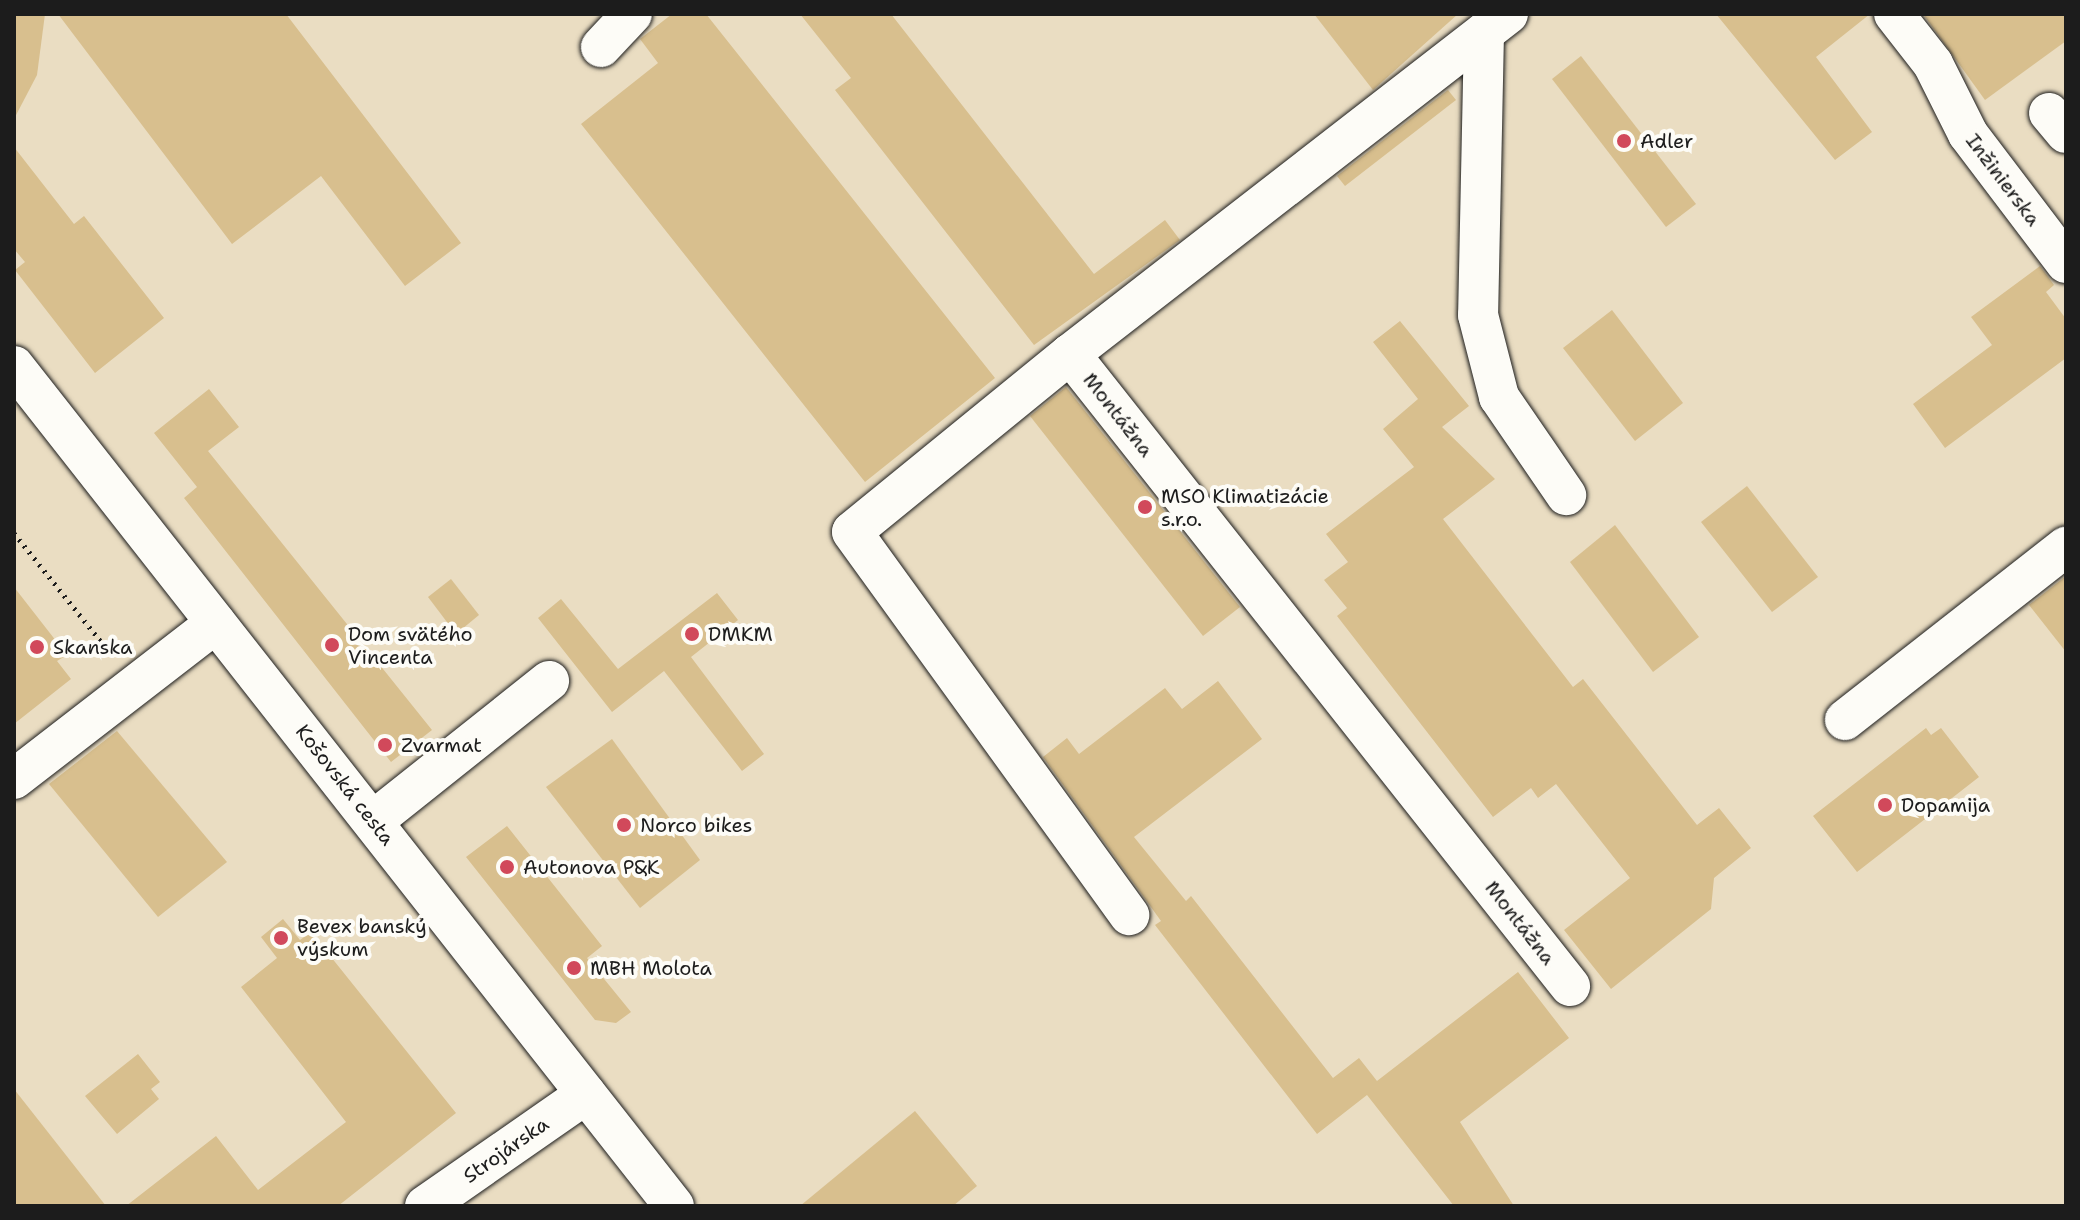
<!DOCTYPE html>
<meta charset="utf-8">
<style>
body{margin:0}
#map{position:relative;width:2080px;height:1220px;overflow:hidden;background:#f2ead8;font-family:"Shantell Sans",sans-serif}
div>[style]{position:absolute}
.built>*{inset:0;background:#eaddc2}
.building>*{inset:0;background:#d8bf8e}
.path>*{height:5px;margin-top:-2.5px;transform-origin:0;background:repeating-linear-gradient(90deg,#1c1c1c 0 2px,transparent 0 8px)}
.roads{filter:drop-shadow(0 0 2px #1c1c1c) drop-shadow(0 0 2px #1c1c1c)}
.minor>*{height:40px;margin:-20px;padding:0 20px;transform-origin:20px;border-radius:20px;background:#fdfcf7}
.dots>*{width:22px;height:22px;translate:-50% -50%;box-sizing:border-box;border:4px solid #fdfcf7;border-radius:50%}
span{translate:-50% -50%;white-space:nowrap;text-align:center;line-height:1.15;-webkit-text-stroke:8px #fdfcf7;paint-order:stroke}
.poi-label{font-size:20px;color:#1c1c1c}
.left{translate:0 -50%;text-align:left}
.street-label{font-size:20px;color:#1c1c1c}
.frame{position:absolute;inset:0;border:16px solid #1c1c1c;pointer-events:none}
</style>
<div id="map">
<div class="built">
<i style="clip-path:polygon(14px 14px,2066px 14px,2066px 1206px,14px 1206px)"></i>
</div>
<div class="building">
<i style="clip-path:polygon(14px 14px,45px 14px,37px 75px,14px 119px)"></i>
<i style="clip-path:polygon(58px 14px,286px 14px,461px 243px,405px 286px,321px 176px,232px 244px)"></i>
<i style="clip-path:polygon(672px 14px,706px 14px,995px 378px,865px 482px,581px 124px,658px 63px,640px 39px)"></i>
<i style="clip-path:polygon(800px 14px,891px 14px,1094px 274px,1165px 220px,1180px 240px,1034px 345px,835px 90px,851px 78px)"></i>
<i style="clip-path:polygon(1314px 14px,1458px 14px,1373px 90px)"></i>
<i style="clip-path:polygon(1716px 14px,1870px 14px,1816px 57px,1872px 132px,1835px 160px)"></i>
<i style="clip-path:polygon(1923px 14px,2066px 14px,2066px 41px,1985px 100px)"></i>
<i style="clip-path:polygon(1581px 56px,1696px 204px,1666px 227px,1552px 79px)"></i>
<i style="clip-path:polygon(1448px 90px,1456px 100px,1345px 186px,1337px 176px)"></i>
<i style="clip-path:polygon(14px 147px,74px 224px,84px 216px,164px 318px,95px 373px,15px 270px,25px 262px,14px 249px)"></i>
<i style="clip-path:polygon(2040px 266px,2054px 285px,2046px 292px,2066px 319px,2066px 358px,1945px 448px,1913px 404px,1992px 345px,1971px 317px)"></i>
<i style="clip-path:polygon(1612px 310px,1683px 403px,1635px 441px,1563px 348px)"></i>
<i style="clip-path:polygon(1400px 321px,1469px 406px,1442px 427px,1495px 479px,1443px 519px,1573px 687px,1583px 679px,1697px 825px,1719px 808px,1751px 848px,1714px 878px,1711px 909px,1611px 989px,1564px 930px,1630px 878px,1556px 784px,1538px 798px,1531px 788px,1493px 817px,1337px 616px,1347px 608px,1324px 580px,1348px 562px,1326px 534px,1414px 467px,1383px 429px,1418px 399px,1373px 342px)"></i>
<i style="clip-path:polygon(1066px 387px,1240px 607px,1203px 636px,1030px 416px)"></i>
<i style="clip-path:polygon(209px 389px,239px 427px,208px 451px,432px 730px,391px 762px,184px 498px,197px 487px,154px 433px)"></i>
<i style="clip-path:polygon(1747px 486px,1818px 577px,1772px 612px,1701px 522px)"></i>
<i style="clip-path:polygon(1615px 525px,1699px 637px,1653px 672px,1570px 562px)"></i>
<i style="clip-path:polygon(2066px 576px,2066px 652px,2029px 605px)"></i>
<i style="clip-path:polygon(451px 579px,479px 615px,456px 634px,428px 597px)"></i>
<i style="clip-path:polygon(14px 587px,67px 655px,57px 661px,71px 679px,14px 724px)"></i>
<i style="clip-path:polygon(717px 593px,738px 620px,691px 657px,764px 754px,742px 771px,664px 671px,612px 712px,538px 618px,561px 599px,618px 669px)"></i>
<i style="clip-path:polygon(1218px 681px,1262px 739px,1134px 837px,1186px 901px,1191px 896px,1333px 1078px,1359px 1058px,1377px 1081px,1518px 972px,1569px 1038px,1460px 1122px,1514px 1206px,1454px 1206px,1367px 1095px,1317px 1134px,1155px 925px,1161px 921px,1043px 757px,1067px 738px,1079px 754px,1165px 688px,1182px 709px)"></i>
<i style="clip-path:polygon(1926px 728px,1931px 735px,1941px 728px,1979px 777px,1857px 872px,1813px 816px)"></i>
<i style="clip-path:polygon(117px 731px,227px 862px,158px 917px,49px 784px)"></i>
<i style="clip-path:polygon(612px 739px,700px 860px,640px 908px,546px 787px)"></i>
<i style="clip-path:polygon(507px 826px,602px 946px,587px 958px,631px 1012px,616px 1023px,595px 1020px,466px 857px)"></i>
<i style="clip-path:polygon(283px 919px,300px 940px,311px 932px,456px 1113px,338px 1206px,126px 1206px,216px 1136px,258px 1190px,346px 1122px,241px 987px,277px 958px,261px 937px)"></i>
<i style="clip-path:polygon(138px 1054px,160px 1082px,151px 1089px,159px 1099px,117px 1134px,85px 1096px)"></i>
<i style="clip-path:polygon(14px 1089px,106px 1206px,14px 1206px)"></i>
<i style="clip-path:polygon(915px 1111px,977px 1186px,953px 1206px,800px 1206px)"></i>
</div>
<div class="path">
<i style="left:14px;top:533px;width:141px;rotate:51.3deg"></i>
</div>
<div class="roads">
<div class="minor">
<i style="left:1508px;top:14px;width:554px;rotate:142.18deg"></i>
<i style="left:1070px;top:354px;width:806px;rotate:51.65deg"></i>
<i style="left:1894px;top:14px;width:63px;rotate:52deg"></i>
<i style="left:1933px;top:64px;width:78px;rotate:63.4deg"></i>
<i style="left:1968px;top:134px;width:162px;rotate:52.8deg"></i>
<i style="left:1484px;top:33px;width:282px;rotate:91.2deg"></i>
<i style="left:1478px;top:315px;width:85px;rotate:75.6deg"></i>
<i style="left:1499px;top:397px;width:119px;rotate:55.6deg"></i>
<i style="left:601px;top:47px;width:45px;rotate:-46.8deg"></i>
<i style="left:2049px;top:113px;width:26px;rotate:50deg"></i>
<i style="left:1070px;top:354px;width:281px;rotate:140.8deg"></i>
<i style="left:852px;top:532px;width:473px;rotate:54.1deg"></i>
<i style="left:14px;top:366px;width:1068px;rotate:51.84deg"></i>
<i style="left:1845px;top:720px;width:281px;rotate:-38.1deg"></i>
<i style="left:14px;top:779px;width:255px;rotate:-37.7deg"></i>
<i style="left:373px;top:821px;width:225px;rotate:-38.5deg"></i>
<i style="left:425px;top:1206px;width:196px;rotate:-34.8deg"></i>
</div>
</div>
<div class="dots">
<i style="left:1624px;top:141px;background:#d1495b"></i>
<i style="left:1145px;top:507px;background:#d1495b"></i>
<i style="left:692px;top:634px;background:#d1495b"></i>
<i style="left:332px;top:645px;background:#d1495b"></i>
<i style="left:37px;top:647px;background:#d1495b"></i>
<i style="left:385px;top:745px;background:#d1495b"></i>
<i style="left:1885px;top:805px;background:#d1495b"></i>
<i style="left:624px;top:825px;background:#d1495b"></i>
<i style="left:507px;top:867px;background:#d1495b"></i>
<i style="left:281px;top:938px;background:#d1495b"></i>
<i style="left:574px;top:968px;background:#d1495b"></i>
</div>
<div class="poi-label">
<span class="left" style="left:1640px;top:141px">Adler</span>
<span class="left" style="left:1161px;top:508px">MSO Klimatizácie<br>s.r.o.</span>
<span class="left" style="left:348px;top:646px">Dom svätého<br>Vincenta</span>
<span class="left" style="left:708px;top:634px">DMKM</span>
<span class="left" style="left:53px;top:647px">Skanska</span>
<span class="left" style="left:401px;top:745px">Zvarmat</span>
<span class="left" style="left:1901px;top:805px">Dopamija</span>
<span class="left" style="left:640px;top:825px">Norco bikes</span>
<span class="left" style="left:523px;top:867px">Autonova P&amp;K</span>
<span class="left" style="left:297px;top:938px">Bevex banský<br>výskum</span>
<span class="left" style="left:590px;top:968px">MBH Molota</span>
</div>
<div class="street-label">
<span style="left:2003px;top:180px;rotate:53deg">Inžinierska</span>
<span style="left:1118px;top:415px;rotate:52deg">Montážna</span>
<span style="left:345px;top:785px;rotate:52deg">Košovská cesta</span>
<span style="left:1520px;top:923px;rotate:52deg">Montážna</span>
<span style="left:506px;top:1150px;rotate:-35deg">Strojárska</span>
</div>
<div class="frame"></div>
</div>
